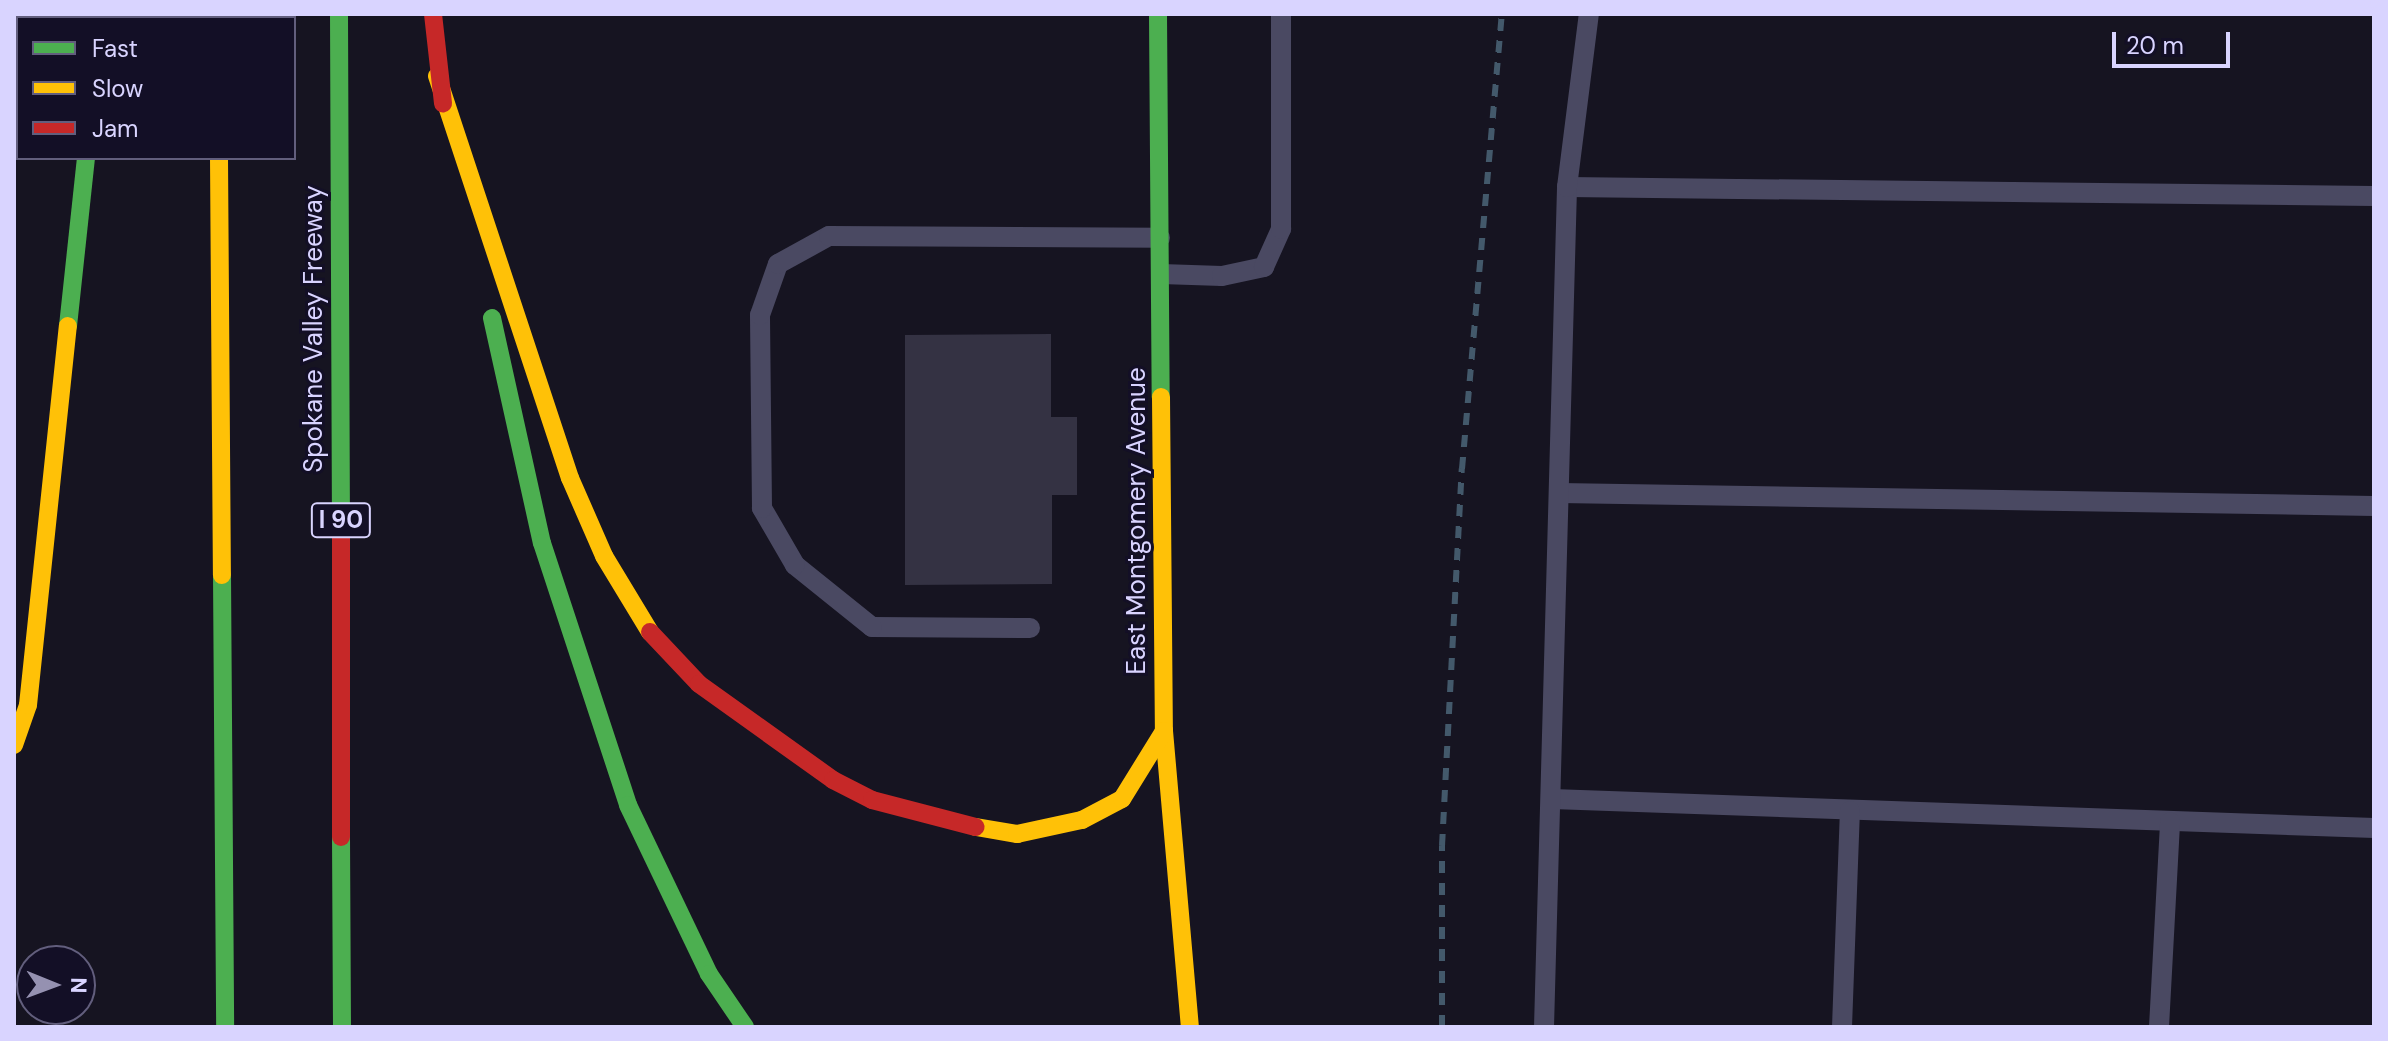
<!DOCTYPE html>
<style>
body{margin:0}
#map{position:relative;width:2388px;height:1041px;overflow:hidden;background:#161421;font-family:"DM Sans",sans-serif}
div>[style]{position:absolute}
.building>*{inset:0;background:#343243}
.lane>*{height:20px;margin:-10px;padding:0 10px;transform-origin:10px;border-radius:10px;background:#4a4962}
.fast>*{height:18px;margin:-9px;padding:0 9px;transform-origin:9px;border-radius:9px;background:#4caf50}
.slow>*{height:18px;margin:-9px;padding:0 9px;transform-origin:9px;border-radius:9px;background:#ffc107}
.jam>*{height:18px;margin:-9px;padding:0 9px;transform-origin:9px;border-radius:9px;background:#c62828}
.rail>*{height:6px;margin-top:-3px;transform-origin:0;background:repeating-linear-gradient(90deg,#43596b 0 12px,transparent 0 22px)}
span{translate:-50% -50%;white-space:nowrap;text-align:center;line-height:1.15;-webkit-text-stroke:6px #130f26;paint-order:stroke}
.shield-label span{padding:2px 6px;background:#130f26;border:2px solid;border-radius:6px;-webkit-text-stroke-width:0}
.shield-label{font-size:24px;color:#d9d4ff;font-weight:700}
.street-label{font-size:26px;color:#d9d4ff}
.frame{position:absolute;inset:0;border:16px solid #d9d4ff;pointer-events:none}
.legend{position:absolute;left:16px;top:16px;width:280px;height:144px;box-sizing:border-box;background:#130f26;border:2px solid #625e7d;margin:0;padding:10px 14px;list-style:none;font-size:24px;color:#d9d4ff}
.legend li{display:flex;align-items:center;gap:16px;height:40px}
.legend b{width:40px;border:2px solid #625e7d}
.north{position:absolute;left:16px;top:945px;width:80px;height:80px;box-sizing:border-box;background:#130f26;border:2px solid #625e7d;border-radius:50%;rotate:91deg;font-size:22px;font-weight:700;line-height:32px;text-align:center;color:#d9d4ff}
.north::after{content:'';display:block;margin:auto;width:28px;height:36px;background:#9591b1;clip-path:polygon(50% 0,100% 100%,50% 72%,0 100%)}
.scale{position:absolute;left:2112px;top:32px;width:118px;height:36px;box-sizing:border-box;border:4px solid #d9d4ff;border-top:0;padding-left:10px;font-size:24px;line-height:28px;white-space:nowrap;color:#d9d4ff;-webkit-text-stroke:6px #130f26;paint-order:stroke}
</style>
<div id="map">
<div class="building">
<i style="clip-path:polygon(1051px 334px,1051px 417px,1077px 417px,1077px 495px,1052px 495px,1052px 584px,905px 585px,905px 335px)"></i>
</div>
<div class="lane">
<i style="left:1567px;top:187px;width:807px;rotate:0.64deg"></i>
<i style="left:1161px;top:274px;width:61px;rotate:1.9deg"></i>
<i style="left:1222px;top:276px;width:43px;rotate:-12.1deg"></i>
<i style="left:1264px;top:267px;width:42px;rotate:-65.9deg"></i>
<i style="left:1281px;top:229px;width:215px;rotate:-90deg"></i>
<i style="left:1559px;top:493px;width:815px;rotate:0.91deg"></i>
<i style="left:1030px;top:628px;width:158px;rotate:-179.6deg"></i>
<i style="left:872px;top:627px;width:99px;rotate:-141.2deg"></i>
<i style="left:795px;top:565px;width:66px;rotate:-120.1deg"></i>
<i style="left:762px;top:508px;width:193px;rotate:-90.6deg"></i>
<i style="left:760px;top:315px;width:54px;rotate:-70.6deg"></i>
<i style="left:778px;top:264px;width:58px;rotate:-28.8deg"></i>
<i style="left:829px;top:236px;width:331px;rotate:0.3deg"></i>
<i style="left:1552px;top:799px;width:823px;rotate:2.02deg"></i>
<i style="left:1544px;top:1027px;width:840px;rotate:-88.43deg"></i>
<i style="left:1567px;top:187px;width:174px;rotate:-82.8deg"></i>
<i style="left:1842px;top:1027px;width:216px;rotate:-87.9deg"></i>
<i style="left:2159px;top:1027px;width:205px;rotate:-86.9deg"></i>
</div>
<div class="fast">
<i style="left:94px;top:14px;width:4px;rotate:90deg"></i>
<i style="left:218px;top:14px;width:4px;rotate:90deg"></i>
<i style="left:339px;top:14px;width:522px;rotate:89.78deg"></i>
<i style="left:1158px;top:14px;width:383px;rotate:89.6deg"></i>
<i style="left:492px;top:318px;width:230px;rotate:77.5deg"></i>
<i style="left:542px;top:543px;width:276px;rotate:71.8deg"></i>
<i style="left:628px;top:805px;width:187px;rotate:64.4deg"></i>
<i style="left:709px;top:974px;width:64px;rotate:55.8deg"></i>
<i style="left:68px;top:326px;width:169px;rotate:-83.9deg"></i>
<i style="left:222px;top:575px;width:452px;rotate:89.6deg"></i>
<i style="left:341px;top:837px;width:190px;rotate:89.7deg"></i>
</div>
<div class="slow">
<i style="left:437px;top:76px;width:423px;rotate:71.7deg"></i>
<i style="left:570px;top:478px;width:85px;rotate:66.4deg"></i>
<i style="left:604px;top:556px;width:89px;rotate:58.8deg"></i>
<i style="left:219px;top:158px;width:417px;rotate:89.6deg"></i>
<i style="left:1161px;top:397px;width:334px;rotate:89.5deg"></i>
<i style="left:1164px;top:731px;width:297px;rotate:85deg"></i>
<i style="left:14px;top:745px;width:42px;rotate:-70.7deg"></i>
<i style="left:28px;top:705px;width:381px;rotate:-84deg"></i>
<i style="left:976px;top:827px;width:42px;rotate:9.7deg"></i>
<i style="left:1017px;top:834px;width:66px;rotate:-12.2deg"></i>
<i style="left:1082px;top:820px;width:45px;rotate:-27.7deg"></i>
<i style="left:1122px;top:799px;width:80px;rotate:-58.3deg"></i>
</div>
<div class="jam">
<i style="left:433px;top:14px;width:90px;rotate:83.6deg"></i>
<i style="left:341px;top:536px;width:301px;rotate:90deg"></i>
<i style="left:650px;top:632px;width:71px;rotate:46.7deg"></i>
<i style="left:699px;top:684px;width:165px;rotate:35.6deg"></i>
<i style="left:833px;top:780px;width:44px;rotate:27.1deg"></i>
<i style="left:872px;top:800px;width:107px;rotate:14.6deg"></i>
</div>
<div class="rail">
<i style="left:1442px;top:1027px;width:181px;rotate:-90deg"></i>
<i style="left:1442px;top:846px;width:378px;rotate:-87deg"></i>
<i style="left:1462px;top:469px;width:457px;rotate:-85deg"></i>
</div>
<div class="shield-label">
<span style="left:341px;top:520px">I 90</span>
</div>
<div class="street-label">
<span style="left:314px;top:329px;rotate:-90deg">Spokane Valley Freeway</span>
<span style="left:1137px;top:521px;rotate:-90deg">East Montgomery Avenue</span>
</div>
<div class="frame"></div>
<ul class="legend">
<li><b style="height:10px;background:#4caf50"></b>Fast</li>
<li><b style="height:10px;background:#ffc107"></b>Slow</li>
<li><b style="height:10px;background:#c62828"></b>Jam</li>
</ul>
<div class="north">N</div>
<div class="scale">20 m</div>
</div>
